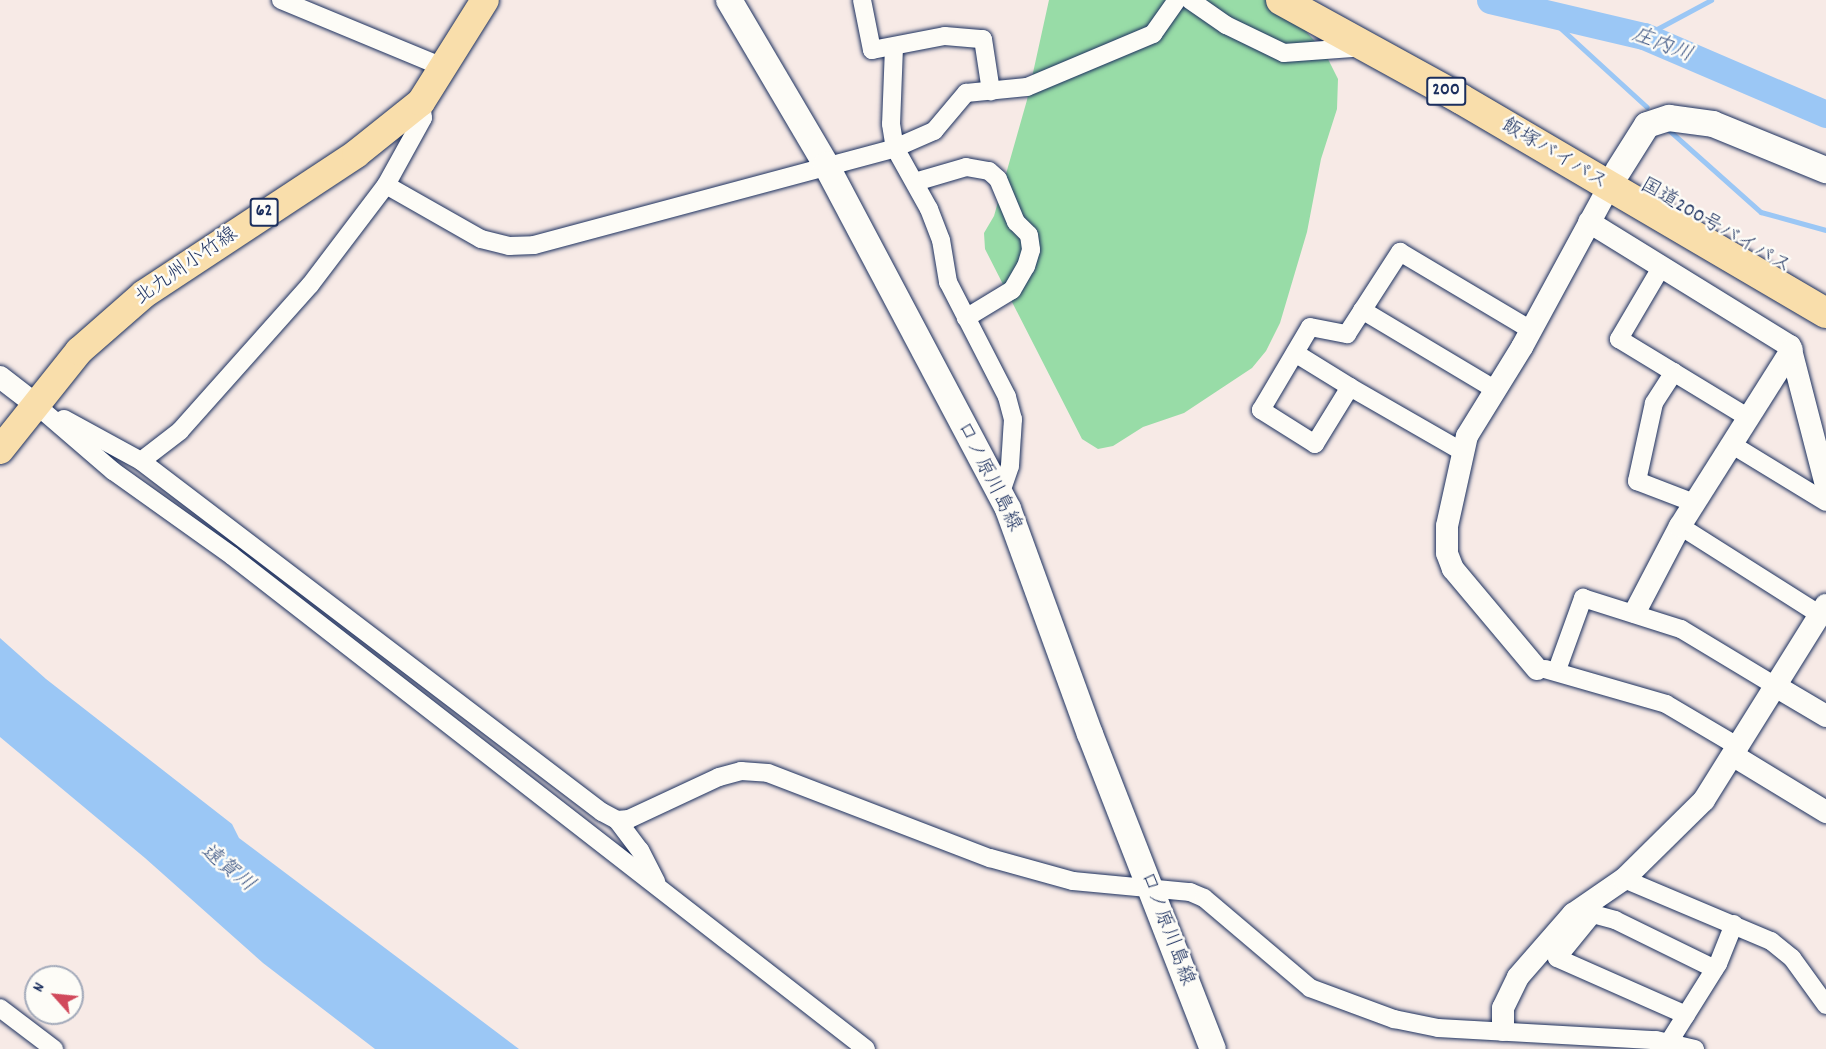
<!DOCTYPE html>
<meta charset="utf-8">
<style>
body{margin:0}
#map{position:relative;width:1826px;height:1049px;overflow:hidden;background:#f7eae6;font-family:Dekko,"Klee One",sans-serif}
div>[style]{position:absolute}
.green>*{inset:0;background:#98dca7}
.water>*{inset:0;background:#9bc7f5}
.stream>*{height:4.5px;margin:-2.25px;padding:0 2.25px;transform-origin:2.25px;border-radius:2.25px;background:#9bc7f5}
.river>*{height:27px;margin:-13.5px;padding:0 13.5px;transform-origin:13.5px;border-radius:13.5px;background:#9bc7f5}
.roads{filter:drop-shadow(0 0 2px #1b2f5e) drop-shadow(0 0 2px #1b2f5e)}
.minor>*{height:18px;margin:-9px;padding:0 9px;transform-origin:9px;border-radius:9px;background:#fdfcf7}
.tertiary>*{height:22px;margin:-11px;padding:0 11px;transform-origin:11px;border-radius:11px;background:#fdfcf7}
.secondary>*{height:26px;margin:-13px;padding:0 13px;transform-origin:13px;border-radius:13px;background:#fdfcf7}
.primary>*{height:28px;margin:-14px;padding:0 14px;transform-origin:14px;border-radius:14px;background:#f9deab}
.trunk>*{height:30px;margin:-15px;padding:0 15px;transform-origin:15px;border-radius:15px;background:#f9deab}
span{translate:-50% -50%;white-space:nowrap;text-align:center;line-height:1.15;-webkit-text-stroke:5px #fdfcf7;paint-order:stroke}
.shield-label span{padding:2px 4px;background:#fdfcf7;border:2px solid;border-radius:4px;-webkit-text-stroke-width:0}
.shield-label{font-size:18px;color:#1b2f5e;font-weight:700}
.street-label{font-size:20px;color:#1b2f5e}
.water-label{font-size:21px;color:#3b5584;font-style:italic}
.north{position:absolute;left:24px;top:965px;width:60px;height:60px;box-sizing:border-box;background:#fdfcf7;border:2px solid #a3aaba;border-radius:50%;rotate:297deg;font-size:16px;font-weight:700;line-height:24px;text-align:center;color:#1b2f5e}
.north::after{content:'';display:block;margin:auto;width:21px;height:27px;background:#d1495b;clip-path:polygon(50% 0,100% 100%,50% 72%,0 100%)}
</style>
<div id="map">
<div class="green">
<i style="clip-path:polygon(1049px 0,1265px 0,1300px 25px,1324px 51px,1338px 79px,1337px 109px,1321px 159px,1307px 232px,1280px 323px,1266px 351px,1252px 368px,1184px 413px,1143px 427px,1113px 446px,1098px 449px,1082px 439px,985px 249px,984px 233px,994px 216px,1027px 100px)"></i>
</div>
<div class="water">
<i style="clip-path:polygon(0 638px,46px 679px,232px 824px,239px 838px,519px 1049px,375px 1049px,263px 963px,145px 858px,0 737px)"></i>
</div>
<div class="stream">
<i style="left:1542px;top:11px;width:142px;rotate:42.4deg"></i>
<i style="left:1644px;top:36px;width:76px;rotate:-28.2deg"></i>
<i style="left:1669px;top:130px;width:123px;rotate:41.7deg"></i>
<i style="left:1761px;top:212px;width:67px;rotate:15.5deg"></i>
</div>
<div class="river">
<i style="left:1490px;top:0;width:158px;rotate:13.2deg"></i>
<i style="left:1644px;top:36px;width:198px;rotate:23.2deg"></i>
</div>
<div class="roads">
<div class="minor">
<i style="left:281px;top:0;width:178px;rotate:22.5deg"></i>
<i style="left:862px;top:0;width:51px;rotate:78.7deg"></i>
<i style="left:872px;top:50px;width:74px;rotate:-10.9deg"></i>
<i style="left:945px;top:36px;width:38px;rotate:5deg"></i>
<i style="left:983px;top:39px;width:53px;rotate:81.3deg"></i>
<i style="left:1190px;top:0;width:44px;rotate:34.8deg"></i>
<i style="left:1226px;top:25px;width:64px;rotate:25.8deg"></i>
<i style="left:1284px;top:53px;width:82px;rotate:-4.2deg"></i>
<i style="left:894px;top:47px;width:77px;rotate:92.2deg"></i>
<i style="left:891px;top:124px;width:24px;rotate:81deg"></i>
<i style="left:895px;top:148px;width:70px;rotate:60.9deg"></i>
<i style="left:929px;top:209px;width:33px;rotate:69deg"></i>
<i style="left:941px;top:240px;width:43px;rotate:80.5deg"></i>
<i style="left:948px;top:282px;width:129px;rotate:62.8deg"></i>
<i style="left:1007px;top:397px;width:23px;rotate:75deg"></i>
<i style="left:1013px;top:419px;width:47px;rotate:93.7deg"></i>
<i style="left:1010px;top:466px;width:31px;rotate:109deg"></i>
<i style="left:421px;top:102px;width:16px;rotate:83deg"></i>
<i style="left:423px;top:118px;width:77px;rotate:118.9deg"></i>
<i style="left:386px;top:185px;width:126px;rotate:127.2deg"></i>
<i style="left:310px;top:285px;width:195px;rotate:131.7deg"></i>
<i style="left:180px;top:431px;width:49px;rotate:142.4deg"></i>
<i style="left:141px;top:461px;width:579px;rotate:37.29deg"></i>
<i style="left:602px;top:812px;width:17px;rotate:28deg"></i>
<i style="left:617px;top:820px;width:12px;rotate:-5deg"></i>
<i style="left:629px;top:819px;width:99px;rotate:-25deg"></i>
<i style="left:719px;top:777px;width:23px;rotate:-15deg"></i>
<i style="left:741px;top:771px;width:27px;rotate:4deg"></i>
<i style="left:768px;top:773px;width:238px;rotate:21deg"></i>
<i style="left:990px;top:858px;width:86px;rotate:15.5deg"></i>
<i style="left:1073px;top:881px;width:118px;rotate:5.4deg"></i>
<i style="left:1190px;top:892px;width:15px;rotate:23deg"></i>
<i style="left:1204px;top:898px;width:139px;rotate:40.3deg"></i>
<i style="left:1310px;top:988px;width:90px;rotate:20.3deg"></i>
<i style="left:1394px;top:1019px;width:45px;rotate:11.6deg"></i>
<i style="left:1438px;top:1028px;width:218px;rotate:3.2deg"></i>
<i style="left:1656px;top:1040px;width:40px;rotate:13deg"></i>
<i style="left:915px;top:182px;width:53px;rotate:-16.4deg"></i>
<i style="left:966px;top:167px;width:23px;rotate:10deg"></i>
<i style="left:989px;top:171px;width:12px;rotate:42deg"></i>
<i style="left:998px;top:179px;width:47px;rotate:67.3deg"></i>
<i style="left:1016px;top:222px;width:18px;rotate:45deg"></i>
<i style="left:1029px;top:235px;width:15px;rotate:82deg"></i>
<i style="left:1031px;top:250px;width:17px;rotate:107deg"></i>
<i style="left:1026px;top:266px;width:28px;rotate:120deg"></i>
<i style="left:1012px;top:290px;width:54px;rotate:148.7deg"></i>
<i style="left:386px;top:185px;width:109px;rotate:29.6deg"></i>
<i style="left:481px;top:239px;width:29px;rotate:14deg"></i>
<i style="left:509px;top:246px;width:25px;rotate:-2deg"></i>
<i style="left:534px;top:245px;width:374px;rotate:-15deg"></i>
<i style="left:895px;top:148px;width:43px;rotate:-23.6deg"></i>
<i style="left:934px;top:131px;width:50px;rotate:-49.9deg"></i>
<i style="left:966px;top:93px;width:61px;rotate:-5.6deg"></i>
<i style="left:1027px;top:87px;width:137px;rotate:-22.8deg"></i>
<i style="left:1153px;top:34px;width:42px;rotate:-54.8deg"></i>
<i style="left:1662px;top:266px;width:85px;rotate:120.5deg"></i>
<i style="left:1619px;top:339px;width:152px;rotate:31.3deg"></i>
<i style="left:1362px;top:310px;width:154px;rotate:30.9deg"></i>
<i style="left:1295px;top:353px;width:65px;rotate:31.7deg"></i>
<i style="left:1674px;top:372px;width:37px;rotate:123deg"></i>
<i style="left:1654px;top:403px;width:80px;rotate:102.3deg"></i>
<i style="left:1637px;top:481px;width:61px;rotate:21.1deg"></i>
<i style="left:35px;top:404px;width:103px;rotate:40.7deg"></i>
<i style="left:113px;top:471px;width:146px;rotate:35.5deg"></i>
<i style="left:232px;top:556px;width:803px;rotate:37.87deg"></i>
<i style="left:64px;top:419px;width:88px;rotate:28.6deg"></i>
<i style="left:1731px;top:444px;width:111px;rotate:31.4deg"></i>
<i style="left:1463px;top:452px;width:130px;rotate:-150.1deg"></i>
<i style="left:1350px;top:387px;width:67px;rotate:121.6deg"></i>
<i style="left:1315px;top:444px;width:64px;rotate:-147.8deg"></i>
<i style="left:1261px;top:410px;width:96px;rotate:-59.4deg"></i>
<i style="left:1310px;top:327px;width:38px;rotate:11deg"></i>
<i style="left:1347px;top:334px;width:98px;rotate:-57.1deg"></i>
<i style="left:1400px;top:252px;width:152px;rotate:30.8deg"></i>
<i style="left:1680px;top:526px;width:166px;rotate:32.4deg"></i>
<i style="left:1545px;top:669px;width:126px;rotate:16.1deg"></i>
<i style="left:1666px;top:704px;width:85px;rotate:30.5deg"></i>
<i style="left:1557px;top:670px;width:77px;rotate:-70.1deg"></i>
<i style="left:1583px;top:598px;width:103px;rotate:17.6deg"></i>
<i style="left:1681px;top:629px;width:112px;rotate:31.1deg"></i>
<i style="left:617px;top:820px;width:38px;rotate:53deg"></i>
<i style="left:640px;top:850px;width:36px;rotate:63deg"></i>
<i style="left:1624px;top:879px;width:160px;rotate:22.9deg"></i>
<i style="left:1771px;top:941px;width:27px;rotate:39deg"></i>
<i style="left:1792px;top:958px;width:58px;rotate:54.1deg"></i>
<i style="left:0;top:1008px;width:68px;rotate:37.2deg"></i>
<i style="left:1686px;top:1015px;width:141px;rotate:-156.2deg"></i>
<i style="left:1557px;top:958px;width:57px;rotate:-50.7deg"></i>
<i style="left:1593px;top:914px;width:23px;rotate:15deg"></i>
<i style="left:1615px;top:920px;width:111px;rotate:26.1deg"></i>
<i style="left:1669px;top:1042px;width:92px;rotate:-57.9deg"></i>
<i style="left:1718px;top:964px;width:43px;rotate:-68.2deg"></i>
</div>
<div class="tertiary">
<i style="left:1589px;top:222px;width:236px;rotate:31.7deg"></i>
<i style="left:1790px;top:346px;width:144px;rotate:75.5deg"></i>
<i style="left:0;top:377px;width:44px;rotate:37.6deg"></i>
<i style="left:1635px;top:612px;width:97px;rotate:-62.4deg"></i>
<i style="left:1680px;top:526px;width:209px;rotate:-57.7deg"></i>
<i style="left:1537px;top:669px;width:131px;rotate:-130deg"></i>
<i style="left:1453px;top:569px;width:17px;rotate:-111deg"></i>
<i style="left:1447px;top:553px;width:27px;rotate:-90deg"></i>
<i style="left:1447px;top:526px;width:92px;rotate:-77.5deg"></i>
<i style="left:1467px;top:436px;width:105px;rotate:-58.3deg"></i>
<i style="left:1522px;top:347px;width:199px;rotate:-61.5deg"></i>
<i style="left:1777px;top:687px;width:57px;rotate:30.6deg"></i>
<i style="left:1734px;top:756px;width:108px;rotate:31.3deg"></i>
<i style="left:1503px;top:1030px;width:22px;rotate:-90deg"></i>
<i style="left:1503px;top:1008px;width:34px;rotate:-64deg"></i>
<i style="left:1518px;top:977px;width:84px;rotate:-48.9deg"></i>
<i style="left:1573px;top:914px;width:62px;rotate:-34.5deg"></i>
<i style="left:1624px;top:879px;width:112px;rotate:-44.6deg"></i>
<i style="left:1704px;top:800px;width:230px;rotate:-58deg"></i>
</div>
<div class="secondary">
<i style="left:729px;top:0;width:191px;rotate:59.5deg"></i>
<i style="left:826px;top:165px;width:389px;rotate:62.1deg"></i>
<i style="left:1008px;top:509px;width:239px;rotate:70deg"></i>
<i style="left:1090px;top:734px;width:338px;rotate:68.7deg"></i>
<i style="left:1618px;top:171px;width:54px;rotate:-57.8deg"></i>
<i style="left:1647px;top:125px;width:23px;rotate:-18deg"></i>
<i style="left:1669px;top:118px;width:44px;rotate:7.8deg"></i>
<i style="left:1713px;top:124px;width:122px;rotate:22.2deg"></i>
</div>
<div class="primary">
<i style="left:0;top:450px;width:127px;rotate:-51.4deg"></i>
<i style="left:79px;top:351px;width:86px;rotate:-41.2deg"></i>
<i style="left:144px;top:294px;width:254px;rotate:-33.4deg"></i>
<i style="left:356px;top:154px;width:83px;rotate:-38.7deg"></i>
<i style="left:421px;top:102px;width:120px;rotate:-57.9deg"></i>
</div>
<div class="trunk">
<i style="left:1281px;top:0;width:205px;rotate:28.8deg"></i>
<i style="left:1461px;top:99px;width:423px;rotate:30.4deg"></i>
</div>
</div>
<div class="shield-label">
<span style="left:1446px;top:91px">200</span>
<span style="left:264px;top:212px">62</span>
</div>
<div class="street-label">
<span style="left:1554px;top:155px;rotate:31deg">飯塚バイパス</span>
<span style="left:1715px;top:227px;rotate:30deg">国道200号バイパス</span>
<span style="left:187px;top:267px;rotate:-35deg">北九州小竹線</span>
<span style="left:988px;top:477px;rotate:63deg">口ノ原川島線</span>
<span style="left:1166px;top:929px;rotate:69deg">口ノ原川島線</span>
</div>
<div class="water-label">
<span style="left:1662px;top:46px;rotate:21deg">庄内川</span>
<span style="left:227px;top:869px;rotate:39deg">遠賀川</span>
</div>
<div class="north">N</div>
</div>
